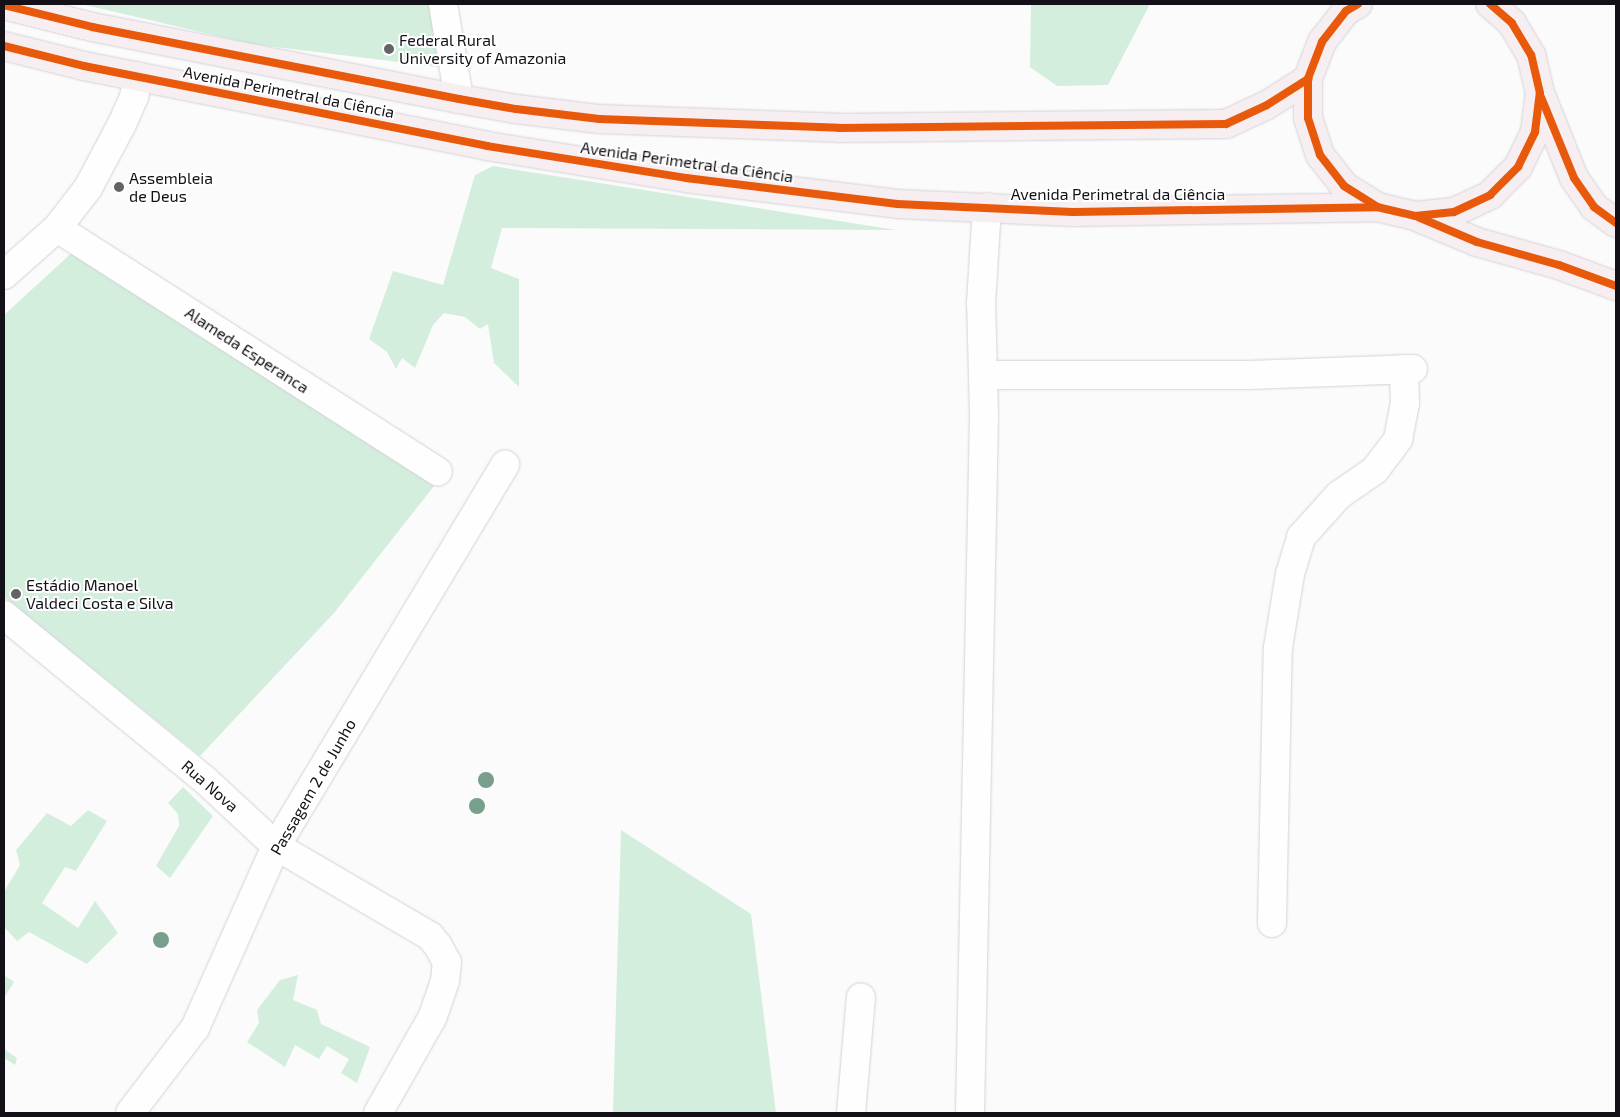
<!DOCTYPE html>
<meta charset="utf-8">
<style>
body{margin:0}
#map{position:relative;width:1620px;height:1117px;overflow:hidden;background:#fbfbfc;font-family:"Exo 2",sans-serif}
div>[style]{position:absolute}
.green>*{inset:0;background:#d3eedd}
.roads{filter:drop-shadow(0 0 1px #d3d2d6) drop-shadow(0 0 1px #d3d2d6)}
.minor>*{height:28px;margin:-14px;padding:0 14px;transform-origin:14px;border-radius:14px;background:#fefeff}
.major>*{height:28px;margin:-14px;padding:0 14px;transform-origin:14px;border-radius:14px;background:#f6eef0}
.cycleway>*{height:8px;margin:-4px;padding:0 4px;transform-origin:4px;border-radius:4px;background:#e8590c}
.trees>*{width:16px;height:16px;margin:-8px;border-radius:50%;background:#789f8c}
.dots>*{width:14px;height:14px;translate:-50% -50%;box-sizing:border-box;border:2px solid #fff;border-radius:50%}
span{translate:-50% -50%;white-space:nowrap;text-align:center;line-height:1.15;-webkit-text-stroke:4px #fff;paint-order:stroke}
.poi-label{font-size:16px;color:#131117}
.left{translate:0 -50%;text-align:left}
.street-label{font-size:16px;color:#131117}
.frame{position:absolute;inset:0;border:5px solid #131117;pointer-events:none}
</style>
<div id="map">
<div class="green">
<i style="clip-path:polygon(81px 4px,443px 4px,455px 69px,252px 44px)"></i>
<i style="clip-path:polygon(1031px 4px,1150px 4px,1108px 85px,1057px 86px,1030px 67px)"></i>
<i style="clip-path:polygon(493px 166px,896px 230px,502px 228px,491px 268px,519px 279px,519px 387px,494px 363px,488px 324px,480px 329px,465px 317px,444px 313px,433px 325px,415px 368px,402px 358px,396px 369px,387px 352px,369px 339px,393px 271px,443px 285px,475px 175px)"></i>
<i style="clip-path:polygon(76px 249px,438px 481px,334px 613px,200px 756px,4px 597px,4px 315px)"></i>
<i style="clip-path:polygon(183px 787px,213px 816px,170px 878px,156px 866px,179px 826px,178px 814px,168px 803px)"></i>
<i style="clip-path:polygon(88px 810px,107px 821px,76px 871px,65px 867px,42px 903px,78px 928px,95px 901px,118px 933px,87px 964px,29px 932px,17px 941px,4px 927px,4px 892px,20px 865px,16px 850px,47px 813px,71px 826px)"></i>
<i style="clip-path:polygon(621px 830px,751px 914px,776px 1113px,613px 1113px)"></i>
<i style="clip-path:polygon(4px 975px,14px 982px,4px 998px)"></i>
<i style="clip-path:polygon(298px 975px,293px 1000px,317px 1010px,321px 1024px,370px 1047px,357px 1083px,341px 1073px,349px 1059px,327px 1046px,319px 1059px,295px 1045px,285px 1067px,247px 1042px,259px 1023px,257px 1010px,280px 980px)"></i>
<i style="clip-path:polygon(4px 1049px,17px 1058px,15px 1065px,4px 1058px)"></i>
</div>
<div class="roads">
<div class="minor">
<i style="left:443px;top:4px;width:96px;rotate:80.4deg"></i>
<i style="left:57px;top:228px;width:452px;rotate:32.6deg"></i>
<i style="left:4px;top:275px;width:71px;rotate:-41.6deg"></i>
<i style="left:57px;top:228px;width:51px;rotate:-52.2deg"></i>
<i style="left:88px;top:188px;width:72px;rotate:-62deg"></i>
<i style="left:122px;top:124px;width:30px;rotate:-66deg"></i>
<i style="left:134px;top:97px;width:21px;rotate:-79deg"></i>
<i style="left:983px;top:375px;width:266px"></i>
<i style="left:1249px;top:375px;width:164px;rotate:-2.1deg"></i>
<i style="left:4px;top:615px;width:259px;rotate:39.4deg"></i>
<i style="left:204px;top:779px;width:98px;rotate:42.9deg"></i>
<i style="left:276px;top:846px;width:178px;rotate:30.3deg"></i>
<i style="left:430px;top:936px;width:13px;rotate:51deg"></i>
<i style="left:438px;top:946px;width:18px;rotate:61deg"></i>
<i style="left:447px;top:962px;width:19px;rotate:96deg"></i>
<i style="left:445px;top:981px;width:39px;rotate:109deg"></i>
<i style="left:432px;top:1018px;width:109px;rotate:119.6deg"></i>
<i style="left:1272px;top:923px;width:275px;rotate:-88.8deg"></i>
<i style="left:1278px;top:648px;width:75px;rotate:-80.8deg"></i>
<i style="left:1290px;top:574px;width:39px;rotate:-73deg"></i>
<i style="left:1301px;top:537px;width:57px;rotate:-47.9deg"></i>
<i style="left:1339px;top:495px;width:44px;rotate:-34.8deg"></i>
<i style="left:1375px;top:470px;width:39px;rotate:-53deg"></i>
<i style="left:1398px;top:439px;width:37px;rotate:-79deg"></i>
<i style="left:1405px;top:403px;width:34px;rotate:-92deg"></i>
<i style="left:130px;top:1113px;width:107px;rotate:-52.6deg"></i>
<i style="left:195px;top:1028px;width:199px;rotate:-66deg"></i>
<i style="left:276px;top:846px;width:445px;rotate:-59deg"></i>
<i style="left:851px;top:1113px;width:116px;rotate:-85.1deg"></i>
<i style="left:970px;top:1113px;width:698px;rotate:-88.85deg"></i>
<i style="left:984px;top:415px;width:112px;rotate:-91.5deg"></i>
<i style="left:981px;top:303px;width:96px;rotate:-86.4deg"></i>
</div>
<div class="major">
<i style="left:1358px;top:4px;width:14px;rotate:150deg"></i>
<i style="left:1346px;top:11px;width:39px;rotate:128deg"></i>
<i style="left:1322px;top:42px;width:40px;rotate:111deg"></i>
<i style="left:1308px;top:79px;width:39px;rotate:90deg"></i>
<i style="left:1308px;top:118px;width:39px;rotate:72deg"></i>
<i style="left:1320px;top:155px;width:39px;rotate:52deg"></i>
<i style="left:1344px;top:186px;width:39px;rotate:32deg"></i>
<i style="left:1377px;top:207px;width:39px;rotate:13deg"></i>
<i style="left:1415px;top:216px;width:39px;rotate:-6deg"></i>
<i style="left:1454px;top:212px;width:40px;rotate:-25deg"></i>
<i style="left:1490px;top:195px;width:40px;rotate:-45deg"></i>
<i style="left:1518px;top:167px;width:39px;rotate:-64deg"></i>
<i style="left:1535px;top:132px;width:39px;rotate:-83deg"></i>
<i style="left:1540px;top:93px;width:39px;rotate:-103deg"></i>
<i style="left:1531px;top:55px;width:37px;rotate:-121deg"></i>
<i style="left:1512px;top:23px;width:29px;rotate:-139deg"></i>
<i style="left:4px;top:5px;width:91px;rotate:14deg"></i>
<i style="left:92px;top:27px;width:374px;rotate:11.1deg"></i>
<i style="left:459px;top:99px;width:58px;rotate:10deg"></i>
<i style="left:516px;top:109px;width:84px;rotate:6.9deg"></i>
<i style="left:599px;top:119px;width:240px;rotate:2.1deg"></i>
<i style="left:839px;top:128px;width:387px;rotate:-0.6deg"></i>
<i style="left:1226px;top:124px;width:45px;rotate:-24.9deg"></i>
<i style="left:1267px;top:105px;width:49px;rotate:-32.4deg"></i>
<i style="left:4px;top:46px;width:82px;rotate:14deg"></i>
<i style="left:84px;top:66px;width:411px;rotate:11.2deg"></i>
<i style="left:487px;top:146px;width:202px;rotate:9.1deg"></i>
<i style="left:686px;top:178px;width:213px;rotate:7deg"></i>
<i style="left:897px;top:204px;width:176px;rotate:2.6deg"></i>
<i style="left:1073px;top:212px;width:304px;rotate:-0.9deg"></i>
<i style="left:1542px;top:98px;width:86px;rotate:68.2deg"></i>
<i style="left:1574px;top:178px;width:35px;rotate:55deg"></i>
<i style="left:1594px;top:207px;width:27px;rotate:36deg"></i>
<i style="left:1417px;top:217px;width:65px;rotate:22.6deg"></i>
<i style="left:1477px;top:242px;width:85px;rotate:15.7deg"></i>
<i style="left:1559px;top:265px;width:61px;rotate:20.2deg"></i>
</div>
</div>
<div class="cycleway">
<i style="left:1358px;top:4px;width:14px;rotate:150deg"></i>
<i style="left:1346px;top:11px;width:39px;rotate:128deg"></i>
<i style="left:1322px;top:42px;width:40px;rotate:111deg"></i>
<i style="left:1308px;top:79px;width:39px;rotate:90deg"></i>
<i style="left:1308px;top:118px;width:39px;rotate:72deg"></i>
<i style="left:1320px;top:155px;width:39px;rotate:52deg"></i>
<i style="left:1344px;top:186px;width:39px;rotate:32deg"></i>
<i style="left:1377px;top:207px;width:39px;rotate:13deg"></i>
<i style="left:1415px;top:216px;width:39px;rotate:-6deg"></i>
<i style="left:1454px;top:212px;width:40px;rotate:-25deg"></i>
<i style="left:1490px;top:195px;width:40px;rotate:-45deg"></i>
<i style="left:1518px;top:167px;width:39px;rotate:-64deg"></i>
<i style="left:1535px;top:132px;width:39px;rotate:-83deg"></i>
<i style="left:1540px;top:93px;width:39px;rotate:-103deg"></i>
<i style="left:1531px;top:55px;width:37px;rotate:-121deg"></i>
<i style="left:1512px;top:23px;width:29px;rotate:-139deg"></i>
<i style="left:4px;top:5px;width:91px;rotate:14deg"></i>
<i style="left:92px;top:27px;width:374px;rotate:11.1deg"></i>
<i style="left:459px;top:99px;width:58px;rotate:10deg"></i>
<i style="left:516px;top:109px;width:84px;rotate:6.9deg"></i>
<i style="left:599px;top:119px;width:240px;rotate:2.1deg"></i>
<i style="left:839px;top:128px;width:387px;rotate:-0.6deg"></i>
<i style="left:1226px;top:124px;width:45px;rotate:-24.9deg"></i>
<i style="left:1267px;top:105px;width:49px;rotate:-32.4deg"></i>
<i style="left:4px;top:46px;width:82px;rotate:14deg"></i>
<i style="left:84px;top:66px;width:411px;rotate:11.2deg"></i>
<i style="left:487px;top:146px;width:202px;rotate:9.1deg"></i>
<i style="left:686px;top:178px;width:213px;rotate:7deg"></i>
<i style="left:897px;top:204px;width:176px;rotate:2.6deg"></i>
<i style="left:1073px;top:212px;width:304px;rotate:-0.9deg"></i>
<i style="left:1541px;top:97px;width:87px;rotate:67.8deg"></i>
<i style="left:1574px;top:178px;width:35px;rotate:55deg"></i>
<i style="left:1594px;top:207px;width:27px;rotate:36deg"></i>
<i style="left:1418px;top:217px;width:64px;rotate:23deg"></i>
<i style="left:1477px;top:242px;width:85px;rotate:15.7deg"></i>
<i style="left:1559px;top:265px;width:61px;rotate:20.2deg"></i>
</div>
<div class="trees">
<i style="left:486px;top:780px"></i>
<i style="left:477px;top:806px"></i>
<i style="left:161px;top:940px"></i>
</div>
<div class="dots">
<i style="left:389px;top:49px;background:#646367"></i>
<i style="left:119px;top:187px;background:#646367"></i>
<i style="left:16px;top:594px;background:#646367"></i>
</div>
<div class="poi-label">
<span class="left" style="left:399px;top:49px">Federal Rural<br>University of Amazonia</span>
<span class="left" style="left:129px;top:187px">Assembleia<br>de Deus</span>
<span class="left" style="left:26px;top:594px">Estádio Manoel<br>Valdeci Costa e Silva</span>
</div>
<div class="street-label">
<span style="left:289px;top:92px;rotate:11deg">Avenida Perimetral da Ciência</span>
<span style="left:687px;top:162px;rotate:8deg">Avenida Perimetral da Ciência</span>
<span style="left:1118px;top:194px">Avenida Perimetral da Ciência</span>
<span style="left:247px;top:350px;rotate:33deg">Alameda Esperanca</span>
<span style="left:210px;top:786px;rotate:41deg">Rua Nova</span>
<span style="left:313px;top:787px;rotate:-60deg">Passagem 2 de Junho</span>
</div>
<div class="frame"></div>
</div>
